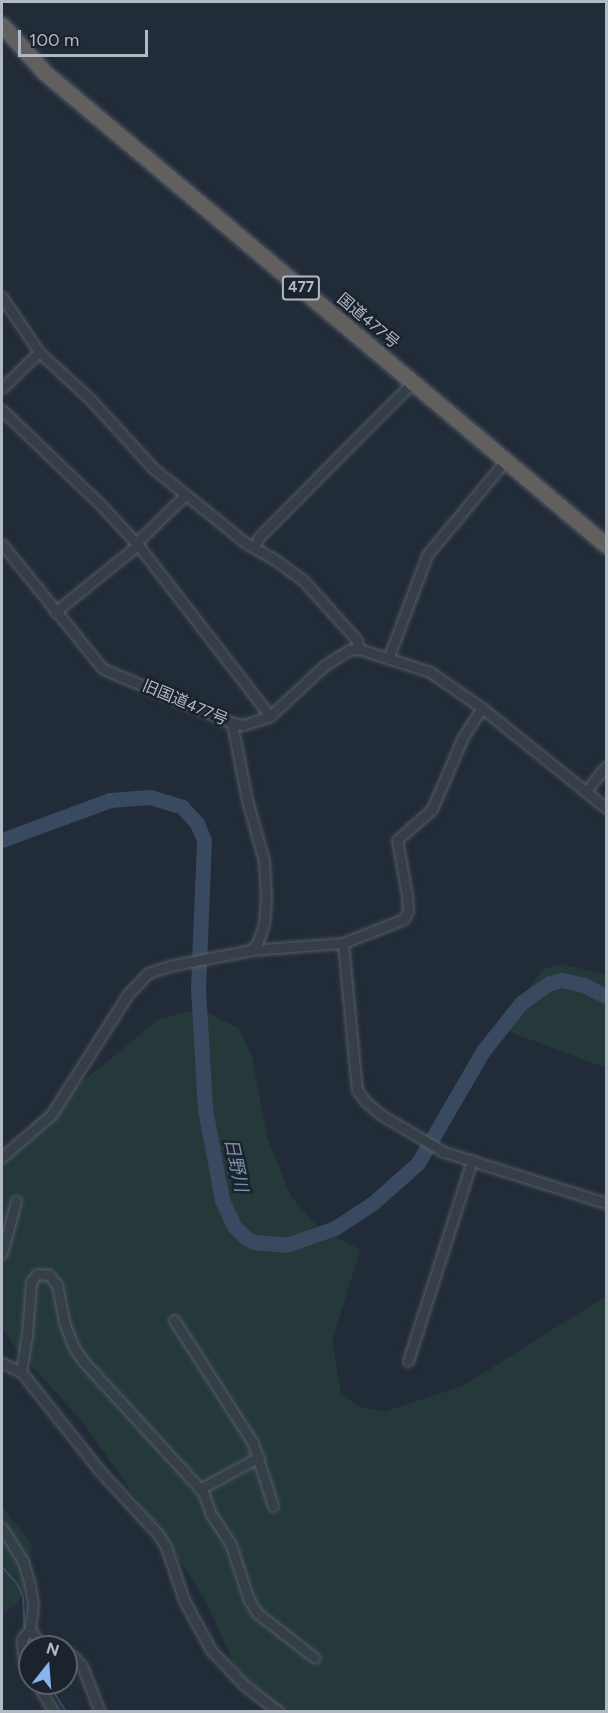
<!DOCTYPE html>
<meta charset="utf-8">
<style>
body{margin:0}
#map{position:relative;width:608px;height:1713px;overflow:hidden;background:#222c38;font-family:Figtree,"Noto Sans JP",sans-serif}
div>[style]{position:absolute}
.green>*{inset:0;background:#25393a}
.stream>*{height:2px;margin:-1px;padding:0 1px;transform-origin:1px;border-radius:1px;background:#394a60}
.river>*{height:15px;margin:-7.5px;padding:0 7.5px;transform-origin:7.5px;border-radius:7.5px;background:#394a60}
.roads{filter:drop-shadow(0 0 2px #545c66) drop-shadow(0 0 2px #545c66)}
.minor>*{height:9px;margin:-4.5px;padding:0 4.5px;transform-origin:4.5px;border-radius:4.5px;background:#363e48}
.trunk>*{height:15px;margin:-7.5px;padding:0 7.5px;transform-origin:7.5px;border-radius:7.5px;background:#61605e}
span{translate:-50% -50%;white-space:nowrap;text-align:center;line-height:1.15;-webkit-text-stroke:5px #1b232d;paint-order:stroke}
.shield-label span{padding:2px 4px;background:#1b232d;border:2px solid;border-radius:4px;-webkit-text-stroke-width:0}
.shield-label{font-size:15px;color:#b1b9c4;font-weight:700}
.street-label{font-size:16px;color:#b1b9c4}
.water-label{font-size:18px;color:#7b90aa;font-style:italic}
.frame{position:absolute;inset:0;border:3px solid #b1b9c4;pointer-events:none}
.north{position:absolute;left:18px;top:1635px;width:60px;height:60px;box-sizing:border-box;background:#1b232d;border:2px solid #575f69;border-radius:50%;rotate:17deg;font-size:16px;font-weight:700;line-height:24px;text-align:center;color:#b1b9c4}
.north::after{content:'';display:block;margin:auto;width:21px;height:27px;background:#89b4f1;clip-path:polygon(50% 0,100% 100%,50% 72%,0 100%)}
.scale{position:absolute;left:18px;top:30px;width:130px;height:27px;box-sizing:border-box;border:3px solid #b1b9c4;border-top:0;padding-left:8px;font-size:18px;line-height:21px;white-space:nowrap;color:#b1b9c4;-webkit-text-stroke:4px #1b232d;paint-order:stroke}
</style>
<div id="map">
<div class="green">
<i style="clip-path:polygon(563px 964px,606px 975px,606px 1068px,507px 1031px,507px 1014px,544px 969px)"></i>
<i style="clip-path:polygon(199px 1009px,239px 1028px,252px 1057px,267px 1137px,291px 1197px,318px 1227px,360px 1250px,332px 1341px,341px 1393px,359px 1407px,384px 1412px,463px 1386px,606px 1296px,606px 1711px,264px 1711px,233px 1661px,206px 1601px,170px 1546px,82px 1421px,19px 1352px,2px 1328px,2px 1166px,32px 1123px,159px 1019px)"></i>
<i style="clip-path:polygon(2px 1507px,32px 1544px,30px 1573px,26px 1587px,16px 1606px,2px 1613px)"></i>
</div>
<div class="stream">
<i style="left:2px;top:1567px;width:24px;rotate:48deg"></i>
<i style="left:18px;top:1585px;width:13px;rotate:67deg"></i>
<i style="left:23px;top:1597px;width:33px;rotate:87deg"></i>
<i style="left:28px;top:1638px;width:9px;rotate:77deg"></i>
<i style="left:48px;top:1683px;width:34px;rotate:58deg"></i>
</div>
<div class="river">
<i style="left:2px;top:840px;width:115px;rotate:-20.3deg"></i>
<i style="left:110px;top:800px;width:40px;rotate:-4.3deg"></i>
<i style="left:150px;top:797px;width:34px;rotate:17deg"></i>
<i style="left:182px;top:807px;width:22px;rotate:47deg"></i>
<i style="left:197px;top:823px;width:18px;rotate:68deg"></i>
<i style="left:204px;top:840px;width:148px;rotate:92.3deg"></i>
<i style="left:198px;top:988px;width:121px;rotate:86.7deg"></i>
<i style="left:205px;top:1109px;width:93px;rotate:79.4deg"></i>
<i style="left:222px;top:1200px;width:29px;rotate:65deg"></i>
<i style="left:234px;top:1226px;width:17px;rotate:45deg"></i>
<i style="left:246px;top:1238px;width:9px;rotate:27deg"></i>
<i style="left:254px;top:1242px;width:32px;rotate:5deg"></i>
<i style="left:286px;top:1245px;width:52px;rotate:-19.1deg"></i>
<i style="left:335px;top:1228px;width:45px;rotate:-33.3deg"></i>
<i style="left:373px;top:1203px;width:60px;rotate:-41.6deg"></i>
<i style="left:418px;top:1163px;width:129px;rotate:-59.9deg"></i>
<i style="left:483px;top:1051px;width:61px;rotate:-51.6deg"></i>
<i style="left:521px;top:1003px;width:35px;rotate:-35deg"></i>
<i style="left:550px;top:983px;width:12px;rotate:-14deg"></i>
<i style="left:562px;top:980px;width:23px;rotate:13deg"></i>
<i style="left:584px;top:985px;width:25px;rotate:27deg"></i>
</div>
<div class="roads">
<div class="minor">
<i style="left:2px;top:297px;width:66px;rotate:56.1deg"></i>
<i style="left:39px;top:352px;width:69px;rotate:42.7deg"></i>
<i style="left:90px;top:399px;width:95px;rotate:47.6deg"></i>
<i style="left:154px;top:469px;width:119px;rotate:38.9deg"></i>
<i style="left:247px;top:544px;width:31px;rotate:29deg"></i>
<i style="left:274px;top:559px;width:34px;rotate:36deg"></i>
<i style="left:302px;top:579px;width:81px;rotate:48deg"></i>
<i style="left:356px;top:639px;width:10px;rotate:73deg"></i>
<i style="left:2px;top:388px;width:52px;rotate:-44.2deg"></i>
<i style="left:2px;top:410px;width:136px;rotate:43.8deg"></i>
<i style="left:100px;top:504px;width:56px;rotate:47.2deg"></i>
<i style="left:138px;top:545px;width:216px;rotate:52.3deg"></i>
<i style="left:136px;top:543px;width:69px;rotate:-44.4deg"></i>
<i style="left:2px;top:544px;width:159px;rotate:51.1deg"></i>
<i style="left:102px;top:668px;width:14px;rotate:25deg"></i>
<i style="left:115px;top:674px;width:127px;rotate:22.7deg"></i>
<i style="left:232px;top:723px;width:11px;rotate:10deg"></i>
<i style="left:243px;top:725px;width:28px;rotate:-18deg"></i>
<i style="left:270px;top:716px;width:75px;rotate:-42.8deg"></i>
<i style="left:325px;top:665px;width:28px;rotate:-32deg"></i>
<i style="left:349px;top:650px;width:10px;rotate:-6deg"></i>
<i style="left:359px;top:649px;width:75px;rotate:17.9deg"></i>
<i style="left:430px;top:672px;width:63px;rotate:34.7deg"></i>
<i style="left:482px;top:708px;width:159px;rotate:38.9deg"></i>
<i style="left:254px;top:547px;width:11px;rotate:-63deg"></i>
<i style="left:259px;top:537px;width:218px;rotate:-45.2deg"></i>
<i style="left:55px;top:612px;width:107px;rotate:-38.9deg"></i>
<i style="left:388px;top:659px;width:111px;rotate:-69.4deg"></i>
<i style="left:427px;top:555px;width:124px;rotate:-50.3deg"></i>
<i style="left:232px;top:723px;width:78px;rotate:79deg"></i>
<i style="left:247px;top:800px;width:63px;rotate:74.4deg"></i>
<i style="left:264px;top:861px;width:35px;rotate:87deg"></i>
<i style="left:266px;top:896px;width:28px;rotate:94deg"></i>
<i style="left:264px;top:924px;width:21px;rotate:109deg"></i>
<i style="left:257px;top:944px;width:8px;rotate:135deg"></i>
<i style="left:586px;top:791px;width:32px;rotate:-51deg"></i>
<i style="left:343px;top:943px;width:148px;rotate:84.6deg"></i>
<i style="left:357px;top:1090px;width:14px;rotate:54deg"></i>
<i style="left:365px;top:1101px;width:20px;rotate:41deg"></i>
<i style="left:380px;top:1114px;width:74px;rotate:30.7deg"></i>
<i style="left:444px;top:1152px;width:170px;rotate:17.5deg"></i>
<i style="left:2px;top:1157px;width:65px;rotate:-40.6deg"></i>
<i style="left:51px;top:1115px;width:143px;rotate:-57.5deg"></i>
<i style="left:128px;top:994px;width:29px;rotate:-46deg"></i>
<i style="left:148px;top:973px;width:22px;rotate:-18deg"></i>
<i style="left:169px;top:966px;width:84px;rotate:-11deg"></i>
<i style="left:251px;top:950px;width:92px;rotate:-4.4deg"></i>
<i style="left:343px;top:943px;width:66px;rotate:-21.5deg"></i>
<i style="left:404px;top:919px;width:9px;rotate:-63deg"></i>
<i style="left:408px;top:911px;width:16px;rotate:-94deg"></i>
<i style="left:407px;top:895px;width:56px;rotate:-100.3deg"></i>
<i style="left:397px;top:840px;width:47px;rotate:-41.5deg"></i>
<i style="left:432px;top:809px;width:78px;rotate:-66.7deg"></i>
<i style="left:463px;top:737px;width:35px;rotate:-57deg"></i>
<i style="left:2px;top:1253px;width:54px;rotate:-74.9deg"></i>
<i style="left:174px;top:1320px;width:146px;rotate:57.3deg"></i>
<i style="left:253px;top:1443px;width:66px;rotate:72.4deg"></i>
<i style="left:408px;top:1361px;width:211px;rotate:-72.3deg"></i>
<i style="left:2px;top:1363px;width:21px;rotate:25deg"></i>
<i style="left:21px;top:1372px;width:9px;rotate:49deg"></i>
<i style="left:27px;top:1379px;width:117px;rotate:51.6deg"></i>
<i style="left:100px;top:1471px;width:84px;rotate:47.4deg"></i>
<i style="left:157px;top:1533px;width:17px;rotate:57deg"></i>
<i style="left:166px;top:1547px;width:56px;rotate:71.2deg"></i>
<i style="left:184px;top:1600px;width:57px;rotate:61.6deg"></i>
<i style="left:211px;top:1650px;width:48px;rotate:46.7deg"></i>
<i style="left:244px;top:1685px;width:44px;rotate:37.6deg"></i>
<i style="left:21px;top:1372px;width:37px;rotate:-81deg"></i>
<i style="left:27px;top:1335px;width:53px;rotate:-85.7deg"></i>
<i style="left:31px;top:1282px;width:10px;rotate:-53deg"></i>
<i style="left:37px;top:1274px;width:12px;rotate:5deg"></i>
<i style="left:49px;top:1275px;width:13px;rotate:51deg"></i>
<i style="left:57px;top:1285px;width:38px;rotate:79deg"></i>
<i style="left:64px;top:1322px;width:26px;rotate:69deg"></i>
<i style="left:73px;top:1346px;width:18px;rotate:56deg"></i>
<i style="left:83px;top:1361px;width:178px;rotate:47.5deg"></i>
<i style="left:203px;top:1492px;width:23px;rotate:70deg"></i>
<i style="left:211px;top:1514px;width:37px;rotate:57deg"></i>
<i style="left:231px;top:1545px;width:58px;rotate:71.9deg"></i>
<i style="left:249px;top:1600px;width:15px;rotate:58deg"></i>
<i style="left:257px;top:1613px;width:73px;rotate:37.8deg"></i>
<i style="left:200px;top:1489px;width:67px;rotate:-28.5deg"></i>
<i style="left:2px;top:1528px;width:39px;rotate:58deg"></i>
<i style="left:23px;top:1561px;width:26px;rotate:74deg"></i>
<i style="left:30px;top:1586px;width:19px;rotate:81deg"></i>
<i style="left:33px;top:1605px;width:24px;rotate:97deg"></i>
<i style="left:30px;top:1629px;width:13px;rotate:129deg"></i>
<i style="left:22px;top:1639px;width:6px;rotate:90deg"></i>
<i style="left:22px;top:1645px;width:17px;rotate:83deg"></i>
<i style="left:24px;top:1662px;width:12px;rotate:59deg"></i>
<i style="left:30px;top:1629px;width:22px;rotate:56deg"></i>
<i style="left:66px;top:1653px;width:8px;rotate:23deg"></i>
<i style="left:73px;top:1656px;width:13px;rotate:48deg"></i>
<i style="left:82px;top:1666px;width:49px;rotate:68.6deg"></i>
<i style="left:37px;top:1683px;width:34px;rotate:60deg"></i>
</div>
<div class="trunk">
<i style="left:2px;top:25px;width:63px;rotate:48.2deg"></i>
<i style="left:44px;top:72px;width:735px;rotate:40.09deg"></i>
</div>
</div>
<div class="shield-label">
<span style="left:301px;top:288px">477</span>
</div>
<div class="street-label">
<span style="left:368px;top:321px;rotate:40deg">国道477号</span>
<span style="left:185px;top:703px;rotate:23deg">旧国道477号</span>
</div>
<div class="water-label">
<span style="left:236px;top:1165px;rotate:78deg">日野川</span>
</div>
<div class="frame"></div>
<div class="north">N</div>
<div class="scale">100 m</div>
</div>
